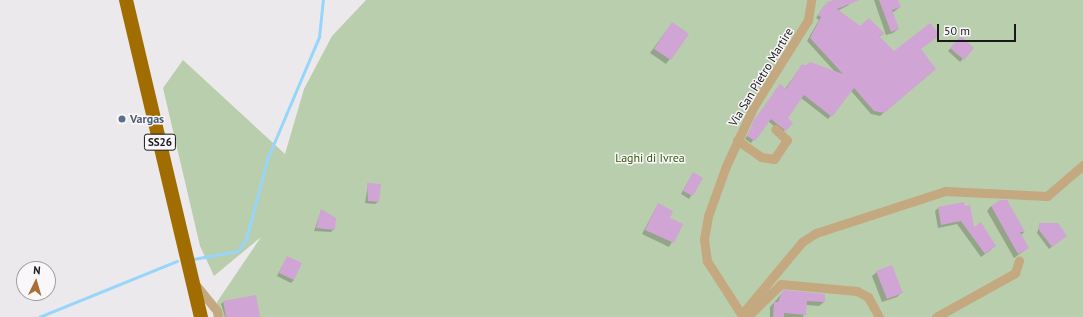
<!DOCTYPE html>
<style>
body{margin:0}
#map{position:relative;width:1083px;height:317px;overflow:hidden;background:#ece9ec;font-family:"PT Sans",sans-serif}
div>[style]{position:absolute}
.green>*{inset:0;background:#b9ceac}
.shadow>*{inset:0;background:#0003}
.stream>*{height:3px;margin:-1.5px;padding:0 1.5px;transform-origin:1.5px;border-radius:1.5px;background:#97d5fb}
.building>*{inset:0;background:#d0a4d4}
.street>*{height:9px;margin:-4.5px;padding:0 4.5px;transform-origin:4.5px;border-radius:4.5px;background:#c4a87f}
.primary>*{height:14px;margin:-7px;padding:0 7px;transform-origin:7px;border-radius:7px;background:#a16d00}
.dots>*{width:11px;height:11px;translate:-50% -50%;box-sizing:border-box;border:2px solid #f9f7f9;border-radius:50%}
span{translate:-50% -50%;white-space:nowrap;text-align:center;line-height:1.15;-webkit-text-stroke:3px #f9f7f9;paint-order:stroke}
.shield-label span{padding:1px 3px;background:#f9f7f9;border:1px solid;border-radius:3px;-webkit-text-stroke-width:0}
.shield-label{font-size:11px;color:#1a191a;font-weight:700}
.street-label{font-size:12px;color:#1a191a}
.service-label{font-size:12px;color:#4e5e75;font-weight:700}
.left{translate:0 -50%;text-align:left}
.park-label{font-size:12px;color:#335a09}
.north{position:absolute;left:16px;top:261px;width:40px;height:40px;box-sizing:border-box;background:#f9f7f9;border:1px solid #a09ea0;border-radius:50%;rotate:5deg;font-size:11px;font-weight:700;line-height:16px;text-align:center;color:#1a191a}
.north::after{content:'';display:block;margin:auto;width:14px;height:18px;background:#ad6d36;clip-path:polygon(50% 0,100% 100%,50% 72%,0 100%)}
.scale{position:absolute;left:937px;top:24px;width:79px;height:18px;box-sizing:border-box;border:2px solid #1a191a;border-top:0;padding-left:5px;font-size:12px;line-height:14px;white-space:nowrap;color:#1a191a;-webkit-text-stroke:3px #f9f7f9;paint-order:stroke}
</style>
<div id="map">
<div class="green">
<i style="clip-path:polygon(366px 0,1083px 0,1083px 317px,218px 317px,217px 302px,261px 237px,214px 276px,200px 246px,163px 88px,183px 60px,285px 154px,304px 89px,332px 36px)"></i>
</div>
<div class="shadow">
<i style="clip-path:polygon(837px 0,847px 0,849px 5px,837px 11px,860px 28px,883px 34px,879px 37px,894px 52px,920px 50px,932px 72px,880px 116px,871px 114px,851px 91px,828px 119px,801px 98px,787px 118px,792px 123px,782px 133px,768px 121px,751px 143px,745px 139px,777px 88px,785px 89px,802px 65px,836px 73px,807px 41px,819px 20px,816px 18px,824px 6px)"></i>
<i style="clip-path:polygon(874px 0,897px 0,900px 7px,892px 13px,898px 29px,893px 33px,886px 35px)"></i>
<i style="clip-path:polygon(672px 23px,688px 34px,666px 64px,650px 53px)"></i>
<i style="clip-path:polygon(961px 37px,973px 48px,960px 62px,948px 51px)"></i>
<i style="clip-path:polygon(693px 173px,702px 178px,689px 199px,681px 194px)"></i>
<i style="clip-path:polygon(368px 184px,378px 202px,375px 204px,365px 203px)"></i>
<i style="clip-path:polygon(963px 203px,974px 229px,991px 250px,981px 257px,957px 224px,938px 228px,935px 211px,938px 208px)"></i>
<i style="clip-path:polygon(658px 204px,668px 218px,682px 224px,669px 247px,642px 234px)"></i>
<i style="clip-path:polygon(991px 206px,1024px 232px,1021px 235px,1028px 248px,1014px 258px,987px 211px)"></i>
<i style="clip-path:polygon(321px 211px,334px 229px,331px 232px,314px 231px)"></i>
<i style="clip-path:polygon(1040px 224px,1063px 238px,1049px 249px,1037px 233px)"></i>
<i style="clip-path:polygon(287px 257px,294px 280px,291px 283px,277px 276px)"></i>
<i style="clip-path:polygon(877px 272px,901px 293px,897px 297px,882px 302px,872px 276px)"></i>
<i style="clip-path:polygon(784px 291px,824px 295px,824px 302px,819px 306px,806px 305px,803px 317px,770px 317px,770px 307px)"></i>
<i style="clip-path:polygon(223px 302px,259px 317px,225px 317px,221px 304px)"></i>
</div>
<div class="stream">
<i style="left:193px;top:259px;width:46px;rotate:-10.1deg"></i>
<i style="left:238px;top:251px;width:14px;rotate:-56deg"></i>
<i style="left:246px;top:239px;width:85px;rotate:-75deg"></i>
<i style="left:268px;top:157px;width:130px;rotate:-67deg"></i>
<i style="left:319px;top:37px;width:37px;rotate:-84deg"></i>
<i style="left:39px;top:317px;width:149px;rotate:-22.1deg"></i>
</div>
<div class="building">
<i style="clip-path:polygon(834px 0,860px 0,837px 9px,860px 26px,869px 18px,885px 34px,879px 36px,894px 51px,930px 23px,940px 35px,921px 49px,936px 69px,884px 113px,874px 111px,854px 88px,832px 117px,804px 95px,788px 118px,793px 123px,786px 131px,771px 119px,755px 141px,747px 136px,754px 120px,780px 84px,786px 89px,802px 64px,805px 66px,810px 62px,843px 74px,810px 38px,821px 17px,818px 15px,827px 2px)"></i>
<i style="clip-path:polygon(879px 0,898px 0,901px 7px,892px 10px,899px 29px,891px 32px)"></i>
<i style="clip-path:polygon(672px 22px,689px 34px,671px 60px,654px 49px)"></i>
<i style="clip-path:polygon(961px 36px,974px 48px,964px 60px,950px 48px)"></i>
<i style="clip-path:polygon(693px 172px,703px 178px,693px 196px,683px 191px)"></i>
<i style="clip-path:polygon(367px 183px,381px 184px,379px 202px,368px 201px)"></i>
<i style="clip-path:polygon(1000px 200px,1007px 200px,1025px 232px,1020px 232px,1029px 248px,1018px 254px,991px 206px)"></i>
<i style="clip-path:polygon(964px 202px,965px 206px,970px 205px,974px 227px,981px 222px,996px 246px,985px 254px,961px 221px,941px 225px,938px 207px)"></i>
<i style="clip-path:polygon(658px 203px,673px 211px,670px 218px,683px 224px,674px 243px,645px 230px)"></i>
<i style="clip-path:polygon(321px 209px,336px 218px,335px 230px,316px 228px)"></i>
<i style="clip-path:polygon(1039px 223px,1058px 223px,1067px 236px,1052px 247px,1039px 230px)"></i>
<i style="clip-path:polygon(287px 256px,302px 263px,294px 280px,279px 273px)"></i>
<i style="clip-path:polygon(892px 265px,903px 293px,887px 299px,876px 271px)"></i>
<i style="clip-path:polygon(783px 290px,825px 294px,825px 302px,807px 301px,806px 315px,784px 313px,784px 317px,773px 317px,774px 302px,778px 302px)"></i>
<i style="clip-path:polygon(256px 295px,260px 317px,226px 317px,223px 301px)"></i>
</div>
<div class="street">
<i style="left:737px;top:140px;width:29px;rotate:35deg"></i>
<i style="left:761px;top:157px;width:13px;rotate:9deg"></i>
<i style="left:774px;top:159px;width:23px;rotate:-56deg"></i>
<i style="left:787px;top:140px;width:16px;rotate:-137deg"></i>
<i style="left:196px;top:285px;width:33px;rotate:51deg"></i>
<i style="left:217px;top:311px;width:6px;rotate:81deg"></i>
<i style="left:742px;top:314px;width:94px;rotate:-50.2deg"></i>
<i style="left:802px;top:242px;width:17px;rotate:-33deg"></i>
<i style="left:816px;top:233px;width:136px;rotate:-18deg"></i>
<i style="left:945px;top:191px;width:102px;rotate:2.8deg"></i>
<i style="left:1047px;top:196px;width:48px;rotate:-40.7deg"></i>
<i style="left:743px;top:317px;width:67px;rotate:-122.7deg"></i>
<i style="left:707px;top:261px;width:22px;rotate:-98deg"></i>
<i style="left:704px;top:239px;width:23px;rotate:-80deg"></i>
<i style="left:708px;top:216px;width:53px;rotate:-70.2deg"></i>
<i style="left:726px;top:166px;width:66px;rotate:-65deg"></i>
<i style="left:754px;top:106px;width:102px;rotate:-57.9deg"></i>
<i style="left:808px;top:20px;width:20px;rotate:-81deg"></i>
<i style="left:747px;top:317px;width:47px;rotate:-44.1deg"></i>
<i style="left:781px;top:284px;width:76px;rotate:5.3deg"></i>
<i style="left:857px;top:291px;width:13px;rotate:29deg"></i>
<i style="left:868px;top:297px;width:23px;rotate:61deg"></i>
<i style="left:936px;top:317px;width:90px;rotate:-29.1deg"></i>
<i style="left:1015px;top:273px;width:13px;rotate:-72deg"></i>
</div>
<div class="primary">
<i style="left:126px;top:0;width:326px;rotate:76.7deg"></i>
</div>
<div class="dots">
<i style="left:122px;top:119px;background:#5c6f8a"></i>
</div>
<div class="shield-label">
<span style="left:160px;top:142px">SS26</span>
</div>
<div class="street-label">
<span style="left:761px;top:77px;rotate:-59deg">Via San Pietro Martire</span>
</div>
<div class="service-label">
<span class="left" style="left:130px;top:119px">Vargas</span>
</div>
<div class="park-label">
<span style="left:650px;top:158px">Laghi di Ivrea</span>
</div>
<div class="north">N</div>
<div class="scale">50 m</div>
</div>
